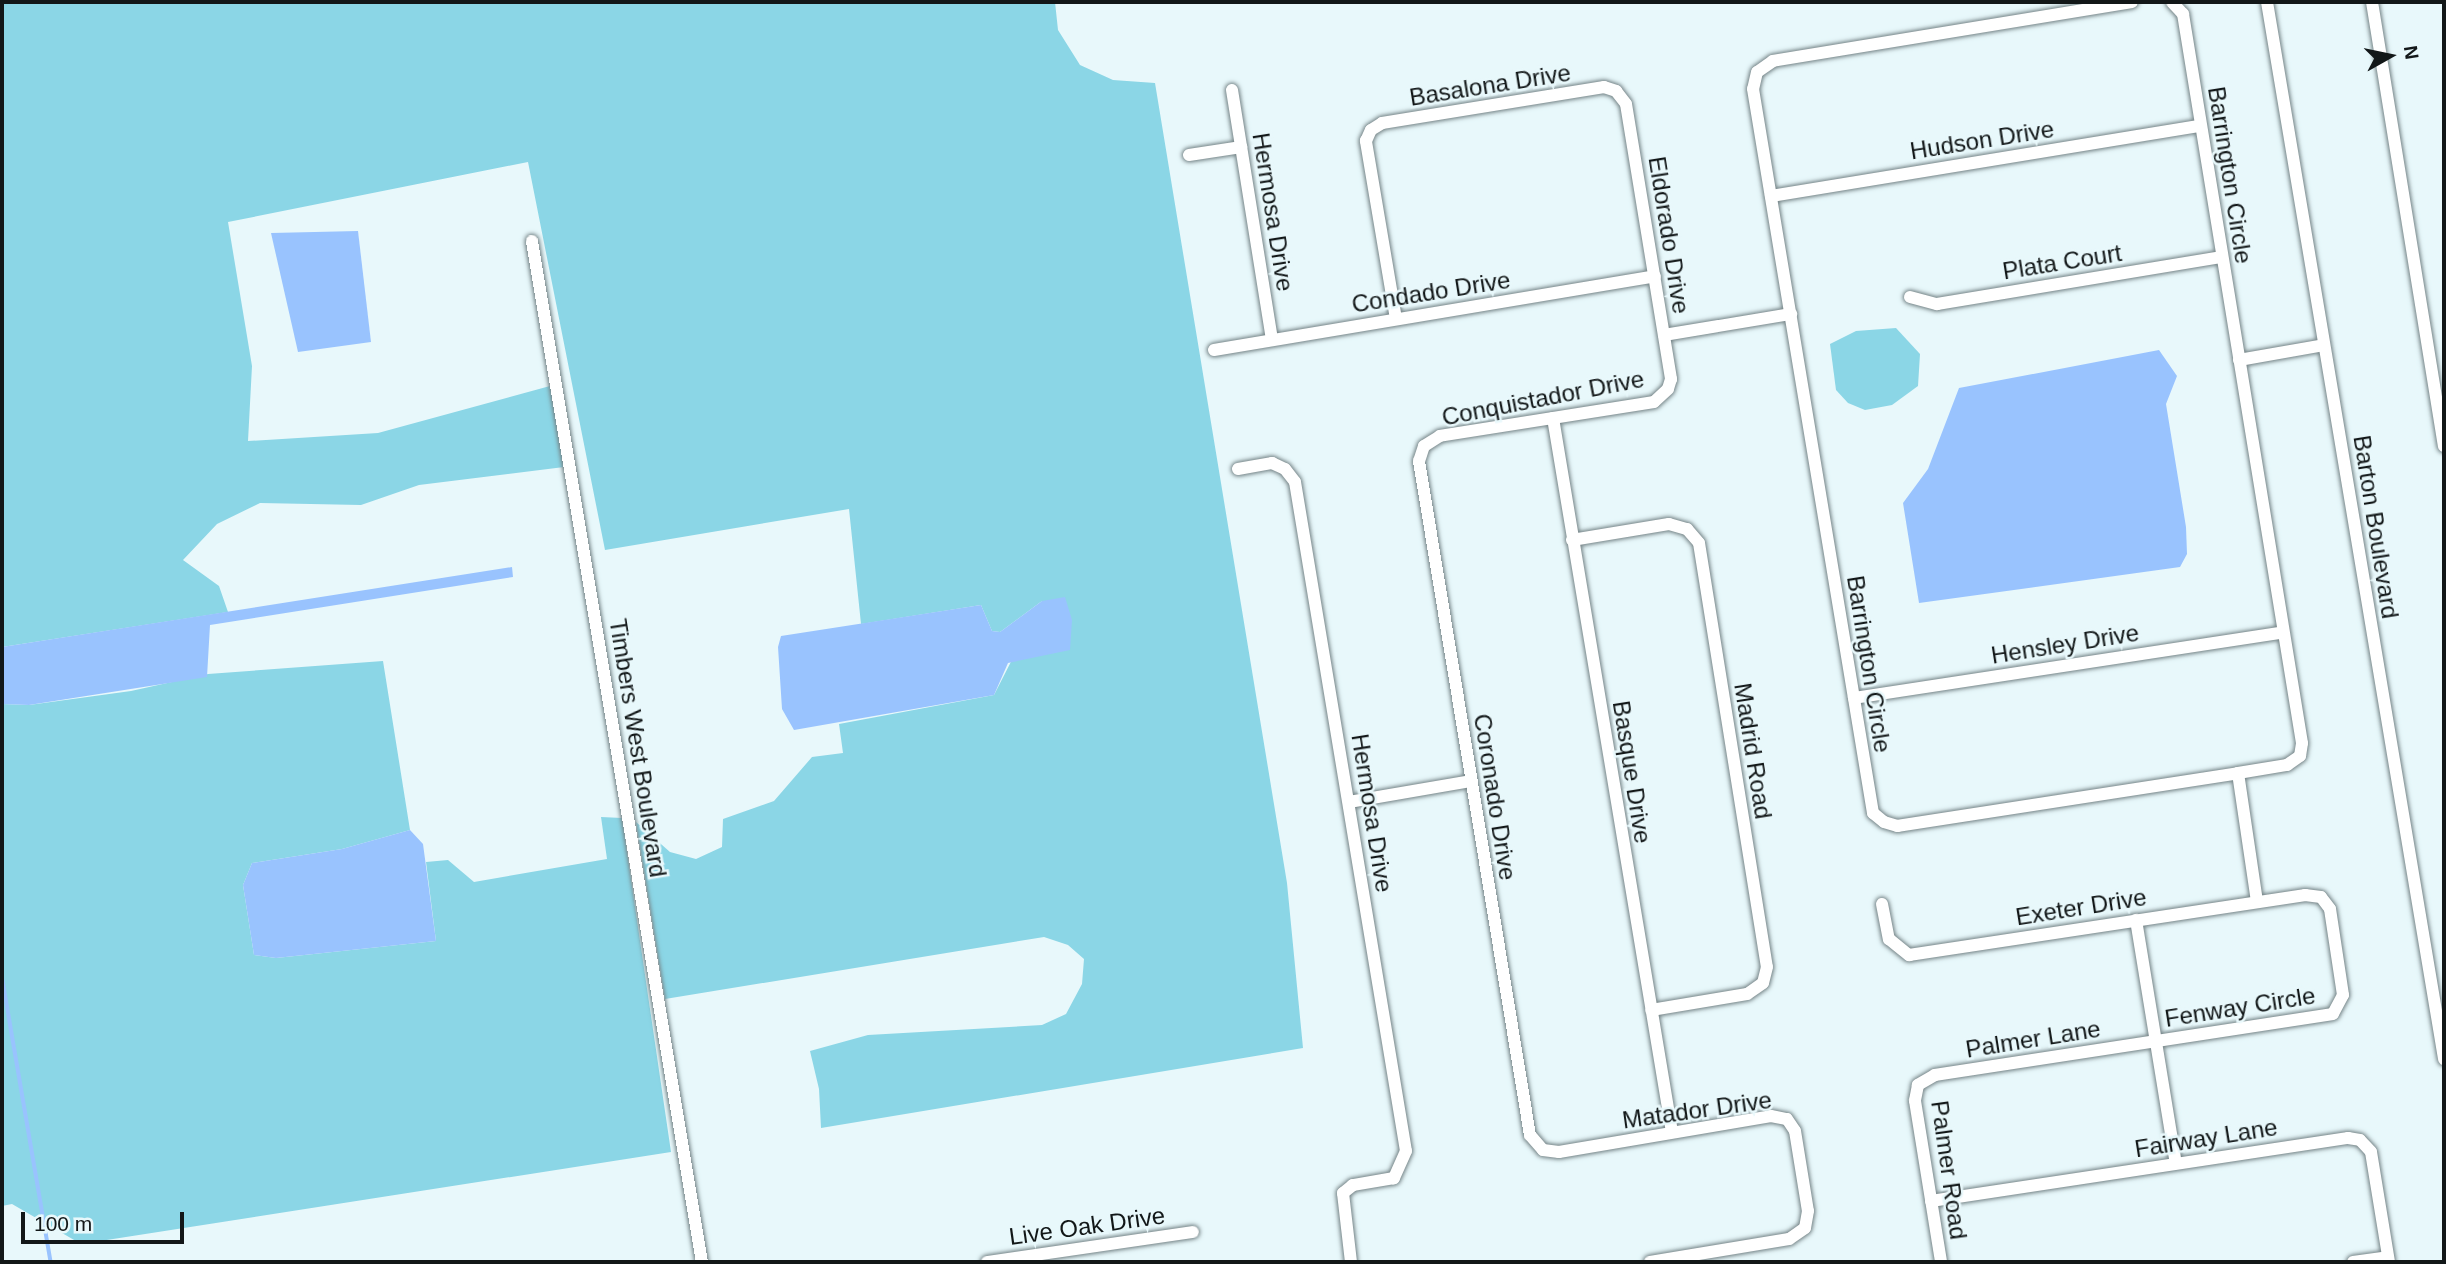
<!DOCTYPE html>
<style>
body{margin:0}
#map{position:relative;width:2446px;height:1264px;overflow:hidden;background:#e8f8fb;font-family:Arial,sans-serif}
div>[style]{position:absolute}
.green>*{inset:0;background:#8bd6e6}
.water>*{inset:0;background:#99c3fe}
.stream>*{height:3.5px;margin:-1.75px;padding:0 1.75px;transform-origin:1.75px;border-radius:1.75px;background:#99c3fe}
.roads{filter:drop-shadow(0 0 2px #758487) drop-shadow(0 0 2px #758487)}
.minor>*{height:12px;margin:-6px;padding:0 6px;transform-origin:6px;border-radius:6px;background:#fff}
span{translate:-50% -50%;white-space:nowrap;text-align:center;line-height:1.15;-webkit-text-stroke:5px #e8f8fb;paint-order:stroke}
.street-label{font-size:24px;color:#121718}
.frame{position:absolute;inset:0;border:4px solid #121718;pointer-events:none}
.north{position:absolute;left:2355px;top:21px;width:70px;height:70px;-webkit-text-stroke:5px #e8f8fb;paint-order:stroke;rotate:81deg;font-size:19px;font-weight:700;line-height:28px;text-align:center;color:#121718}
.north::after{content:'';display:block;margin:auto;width:24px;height:32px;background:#121718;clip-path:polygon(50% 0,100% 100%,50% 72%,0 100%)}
.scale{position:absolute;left:21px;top:1212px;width:163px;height:32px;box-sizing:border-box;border:4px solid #121718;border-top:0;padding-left:9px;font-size:21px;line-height:24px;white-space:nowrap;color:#121718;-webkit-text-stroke:5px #e8f8fb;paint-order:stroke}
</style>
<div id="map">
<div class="green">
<i style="clip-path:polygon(2px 2px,1055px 2px,1058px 30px,1080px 65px,1113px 80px,1155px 83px,1287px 883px,1303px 1048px,821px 1128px,819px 1089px,810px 1051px,868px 1035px,1042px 1025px,1066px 1014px,1082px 984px,1084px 959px,1068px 945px,1044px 937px,665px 999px,636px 822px,670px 852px,696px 859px,722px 847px,723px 819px,774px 801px,812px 757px,843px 753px,839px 724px,994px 695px,1042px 601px,1000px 632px,992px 631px,981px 605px,861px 624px,849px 509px,605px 550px,528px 162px,228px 222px,252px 366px,248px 441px,378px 433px,550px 386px,564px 467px,419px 485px,361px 505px,260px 503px,217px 524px,183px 560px,219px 586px,228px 612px,2px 647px)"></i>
<i style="clip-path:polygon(1896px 328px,1920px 354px,1918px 386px,1892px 405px,1865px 410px,1848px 403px,1836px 390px,1830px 344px,1856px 331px)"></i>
<i style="clip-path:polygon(383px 661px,410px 830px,342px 849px,252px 863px,243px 885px,254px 955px,276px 958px,436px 941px,426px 862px,448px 860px,474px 882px,607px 859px,601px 817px,622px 818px,671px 1152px,81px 1244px,12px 1204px,2px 1206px,2px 704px,29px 705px,131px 691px,208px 674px)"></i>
</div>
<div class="water">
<i style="clip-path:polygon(358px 231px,371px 342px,298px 352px,271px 233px)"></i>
<i style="clip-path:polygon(2159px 350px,2177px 376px,2166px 404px,2186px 527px,2187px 554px,2180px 567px,1919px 603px,1903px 503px,1928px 469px,1959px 388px)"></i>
<i style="clip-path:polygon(512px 567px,513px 577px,210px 625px,207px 677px,29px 705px,2px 704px,2px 647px)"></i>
<i style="clip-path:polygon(1065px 597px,1072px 620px,1070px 650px,1008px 663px,994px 695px,794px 730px,782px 709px,778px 647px,781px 636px,981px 605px,992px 631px,1000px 632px,1042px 601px)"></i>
<i style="clip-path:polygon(410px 830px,423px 844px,436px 941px,276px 958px,254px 955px,243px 885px,252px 863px,342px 849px)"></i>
</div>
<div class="stream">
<i style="left:2px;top:975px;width:291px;rotate:80.3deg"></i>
</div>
<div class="roads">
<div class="minor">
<i style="left:2132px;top:2px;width:364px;rotate:170.7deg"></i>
<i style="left:1773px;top:61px;width:19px;rotate:145deg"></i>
<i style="left:1757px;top:72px;width:17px;rotate:103deg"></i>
<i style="left:1753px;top:89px;width:734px;rotate:80.59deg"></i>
<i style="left:1873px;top:813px;width:14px;rotate:39deg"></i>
<i style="left:1884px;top:822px;width:14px;rotate:17deg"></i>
<i style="left:1897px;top:826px;width:345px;rotate:-8.8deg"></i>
<i style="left:2238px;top:773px;width:50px;rotate:-9.3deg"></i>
<i style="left:2287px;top:765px;width:16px;rotate:-35deg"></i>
<i style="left:2300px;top:756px;width:13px;rotate:-81deg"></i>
<i style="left:2302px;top:743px;width:739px;rotate:-99.27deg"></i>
<i style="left:2183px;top:14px;width:16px;rotate:-133deg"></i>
<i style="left:2267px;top:2px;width:1072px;rotate:80.49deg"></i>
<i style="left:2372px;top:2px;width:450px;rotate:80.8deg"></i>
<i style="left:1232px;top:90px;width:253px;rotate:80.9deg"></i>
<i style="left:1189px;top:155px;width:53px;rotate:-8.7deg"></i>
<i style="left:1771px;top:196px;width:435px;rotate:-9.3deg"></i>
<i style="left:532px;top:241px;width:1035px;rotate:80.55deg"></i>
<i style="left:1910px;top:297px;width:28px;rotate:15deg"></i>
<i style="left:1937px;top:304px;width:289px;rotate:-9.4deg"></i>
<i style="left:1396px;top:319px;width:181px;rotate:-99.6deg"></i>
<i style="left:1366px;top:141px;width:12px;rotate:-66deg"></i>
<i style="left:1371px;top:130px;width:13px;rotate:-32deg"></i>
<i style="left:1382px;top:123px;width:225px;rotate:-9.2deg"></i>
<i style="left:1604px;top:87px;width:13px;rotate:18deg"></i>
<i style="left:1616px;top:91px;width:16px;rotate:52deg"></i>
<i style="left:1626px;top:104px;width:279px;rotate:80.7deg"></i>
<i style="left:1671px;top:379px;width:10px;rotate:107deg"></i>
<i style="left:1668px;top:389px;width:19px;rotate:137deg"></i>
<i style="left:1654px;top:402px;width:217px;rotate:171deg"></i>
<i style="left:1440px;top:436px;width:19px;rotate:148deg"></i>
<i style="left:1424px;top:446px;width:16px;rotate:108deg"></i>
<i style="left:1419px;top:461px;width:683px;rotate:80.65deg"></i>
<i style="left:1530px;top:1135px;width:20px;rotate:49deg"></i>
<i style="left:1543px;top:1150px;width:16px;rotate:7deg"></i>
<i style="left:1559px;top:1152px;width:215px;rotate:-9.6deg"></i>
<i style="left:1771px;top:1116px;width:16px;rotate:11deg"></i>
<i style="left:1787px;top:1119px;width:14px;rotate:56deg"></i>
<i style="left:1795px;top:1131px;width:81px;rotate:80.8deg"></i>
<i style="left:1808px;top:1211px;width:17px;rotate:100deg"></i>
<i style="left:1805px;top:1228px;width:19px;rotate:145deg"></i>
<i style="left:1789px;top:1239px;width:141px;rotate:170.6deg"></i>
<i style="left:1664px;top:335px;width:129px;rotate:-9.4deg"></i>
<i style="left:1214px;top:350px;width:447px;rotate:-9.5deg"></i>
<i style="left:2239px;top:360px;width:86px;rotate:-10deg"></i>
<i style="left:1553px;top:418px;width:724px;rotate:80.54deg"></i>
<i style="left:1238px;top:469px;width:35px;rotate:-10deg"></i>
<i style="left:1272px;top:463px;width:14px;rotate:25deg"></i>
<i style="left:1285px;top:469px;width:16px;rotate:52deg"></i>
<i style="left:1295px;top:482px;width:678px;rotate:80.58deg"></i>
<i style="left:1406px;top:1151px;width:30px;rotate:114deg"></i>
<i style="left:1394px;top:1178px;width:42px;rotate:170.3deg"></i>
<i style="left:1353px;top:1185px;width:13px;rotate:141deg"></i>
<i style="left:1343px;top:1193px;width:69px;rotate:83.4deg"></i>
<i style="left:1572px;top:540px;width:98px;rotate:-9.4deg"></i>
<i style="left:1669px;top:524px;width:19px;rotate:16deg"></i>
<i style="left:1687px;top:529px;width:18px;rotate:49deg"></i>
<i style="left:1699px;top:543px;width:429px;rotate:80.9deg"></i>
<i style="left:1767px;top:967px;width:16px;rotate:104deg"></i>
<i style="left:1763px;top:983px;width:19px;rotate:145deg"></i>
<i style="left:1747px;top:994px;width:97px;rotate:170.5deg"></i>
<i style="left:1854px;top:698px;width:434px;rotate:-8.7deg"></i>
<i style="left:2238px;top:773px;width:130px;rotate:81.6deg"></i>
<i style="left:1349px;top:802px;width:123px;rotate:-9.8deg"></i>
<i style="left:1882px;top:904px;width:36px;rotate:79deg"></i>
<i style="left:1889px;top:939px;width:26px;rotate:39deg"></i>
<i style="left:1909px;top:955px;width:401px;rotate:-8.6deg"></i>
<i style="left:2305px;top:895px;width:16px;rotate:7deg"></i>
<i style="left:2321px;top:897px;width:15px;rotate:53deg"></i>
<i style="left:2330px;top:909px;width:87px;rotate:81.4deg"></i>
<i style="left:2343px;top:995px;width:21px;rotate:118deg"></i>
<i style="left:2333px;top:1014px;width:403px;rotate:171.3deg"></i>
<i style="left:1935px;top:1075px;width:20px;rotate:150deg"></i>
<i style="left:1918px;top:1085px;width:16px;rotate:101deg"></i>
<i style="left:1915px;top:1101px;width:163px;rotate:80.8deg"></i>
<i style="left:2136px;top:920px;width:246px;rotate:80.7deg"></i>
<i style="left:1931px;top:1201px;width:422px;rotate:-8.6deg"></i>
<i style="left:2348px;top:1138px;width:12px;rotate:9deg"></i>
<i style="left:2360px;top:1140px;width:16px;rotate:47deg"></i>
<i style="left:2371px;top:1152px;width:111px;rotate:80.7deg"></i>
<i style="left:987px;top:1262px;width:208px;rotate:-8.3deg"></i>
<i style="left:2353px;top:1262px;width:35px;rotate:-8deg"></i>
</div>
</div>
<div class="street-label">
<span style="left:1490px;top:85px;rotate:-9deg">Basalona Drive</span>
<span style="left:1982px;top:140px;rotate:-9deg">Hudson Drive</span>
<span style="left:2230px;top:175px;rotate:81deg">Barrington Circle</span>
<span style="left:1273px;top:212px;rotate:81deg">Hermosa Drive</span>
<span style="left:1669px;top:235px;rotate:81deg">Eldorado Drive</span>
<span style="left:2062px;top:262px;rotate:-9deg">Plata Court</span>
<span style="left:1431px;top:292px;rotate:-9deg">Condado Drive</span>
<span style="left:1543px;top:398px;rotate:-11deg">Conquistador Drive</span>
<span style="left:2376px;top:527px;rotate:81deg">Barton Boulevard</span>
<span style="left:2065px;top:644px;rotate:-9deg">Hensley Drive</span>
<span style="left:1869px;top:664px;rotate:81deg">Barrington Circle</span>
<span style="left:638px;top:748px;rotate:81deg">Timbers West Boulevard</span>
<span style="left:1753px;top:751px;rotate:81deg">Madrid Road</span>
<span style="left:1632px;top:772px;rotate:81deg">Basque Drive</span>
<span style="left:1495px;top:797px;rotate:81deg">Coronado Drive</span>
<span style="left:1372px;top:813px;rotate:81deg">Hermosa Drive</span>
<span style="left:2081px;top:907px;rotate:-9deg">Exeter Drive</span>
<span style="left:2240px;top:1007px;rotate:-9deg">Fenway Circle</span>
<span style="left:2033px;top:1039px;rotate:-9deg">Palmer Lane</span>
<span style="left:1697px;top:1110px;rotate:-8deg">Matador Drive</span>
<span style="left:2206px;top:1138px;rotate:-9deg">Fairway Lane</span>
<span style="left:1949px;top:1170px;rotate:82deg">Palmer Road</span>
<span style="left:1087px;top:1226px;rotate:-8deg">Live Oak Drive</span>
</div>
<div class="frame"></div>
<div class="north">N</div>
<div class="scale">100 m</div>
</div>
